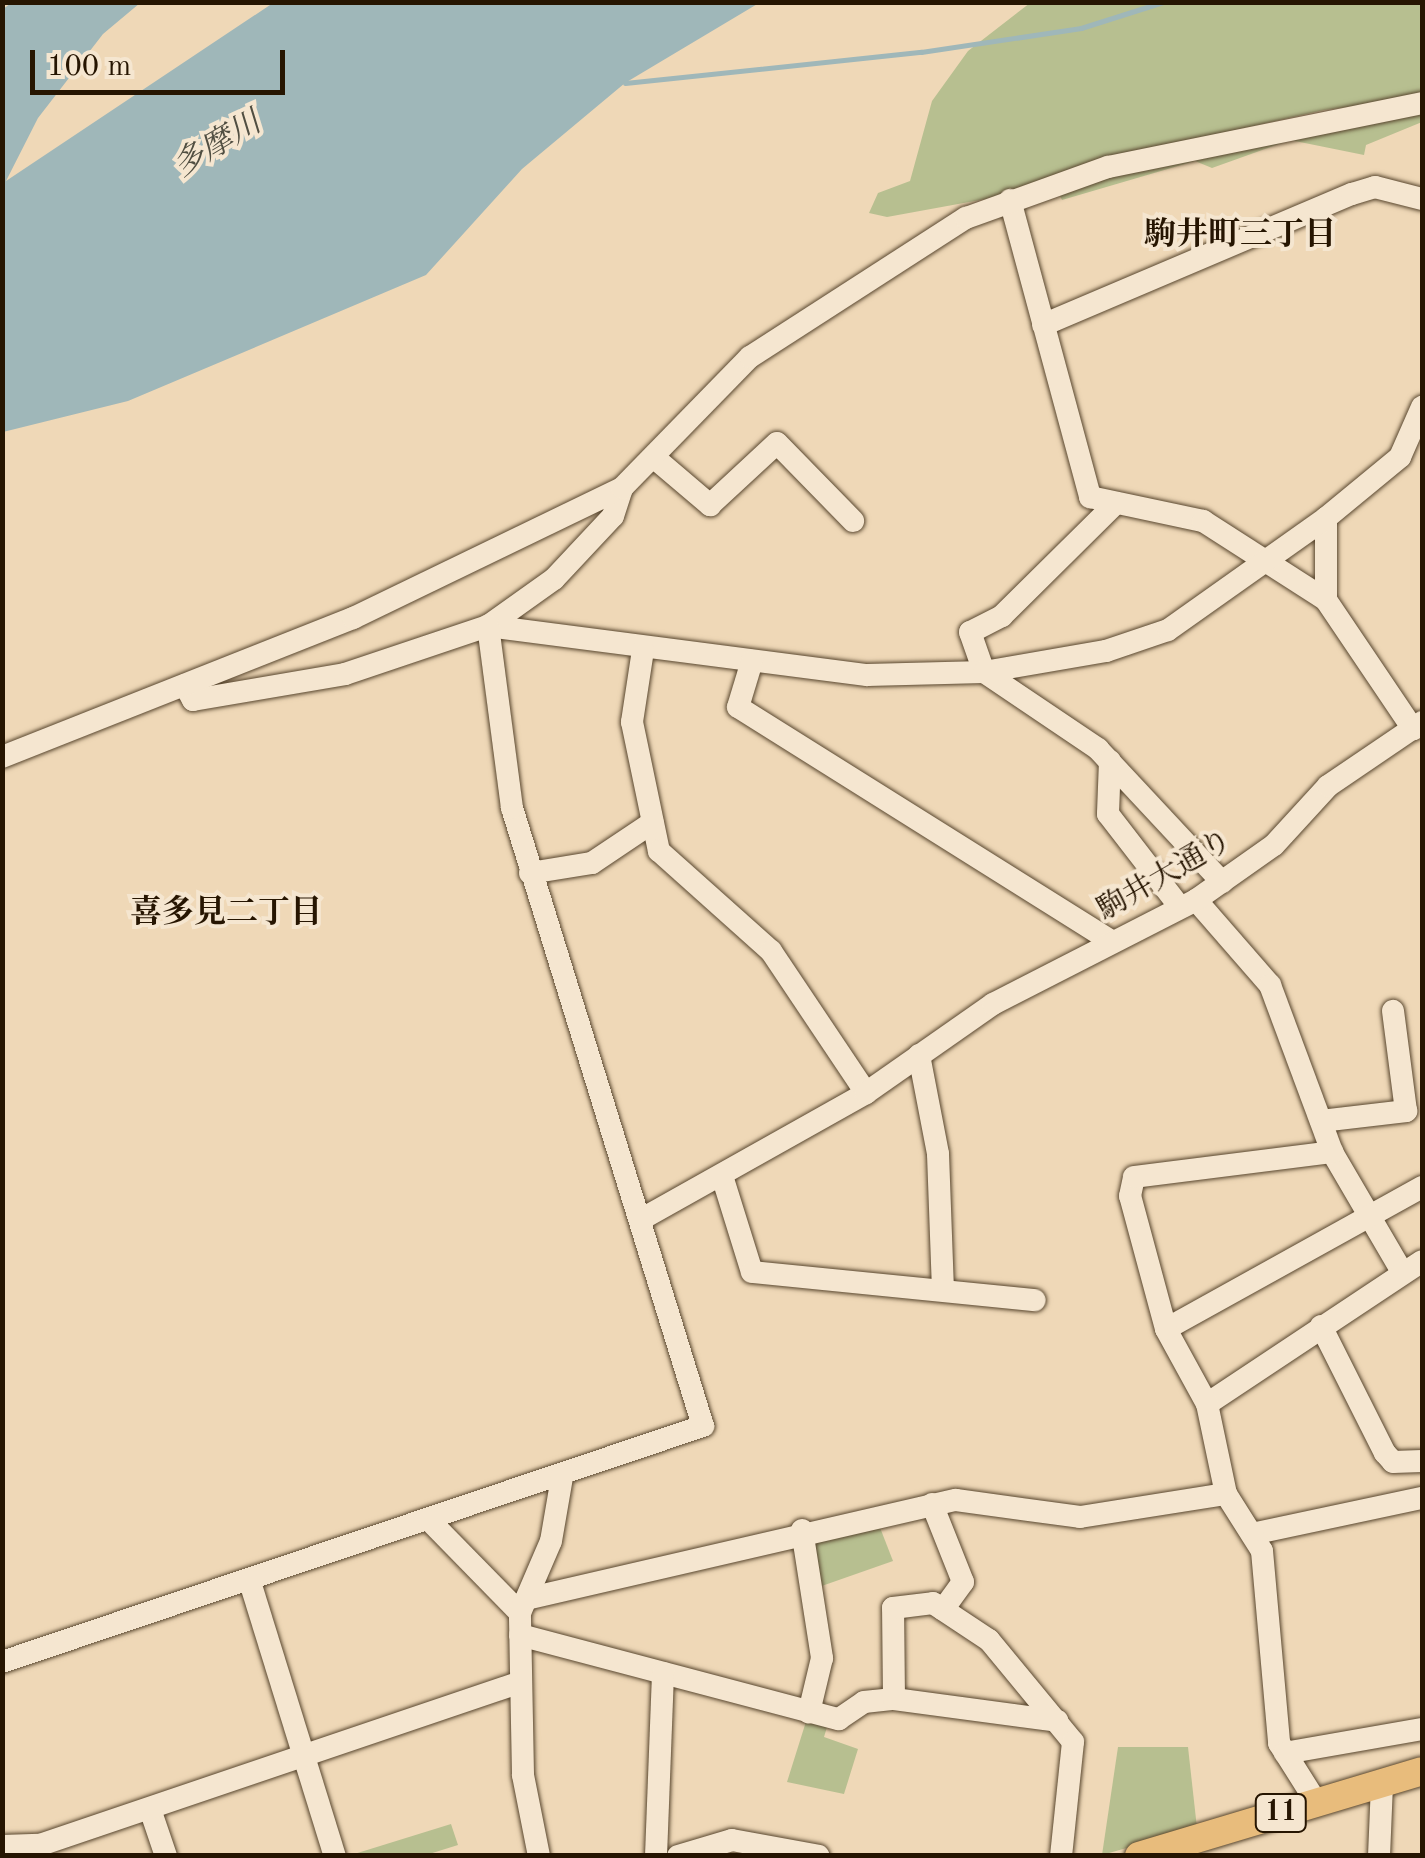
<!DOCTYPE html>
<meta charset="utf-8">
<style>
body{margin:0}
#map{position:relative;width:1425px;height:1858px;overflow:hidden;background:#efd8b7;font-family:"Old Standard TT","Noto Serif JP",serif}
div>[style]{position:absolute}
.green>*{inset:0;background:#b7bf90}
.water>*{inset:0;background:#9fb7b9}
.stream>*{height:5px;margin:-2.5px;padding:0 2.5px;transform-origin:2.5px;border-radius:2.5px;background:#9fb7b9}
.roads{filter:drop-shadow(0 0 2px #58462e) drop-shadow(0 0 2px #58462e)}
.minor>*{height:22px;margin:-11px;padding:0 11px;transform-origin:11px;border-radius:11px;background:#f5e6d0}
.major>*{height:28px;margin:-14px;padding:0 14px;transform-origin:14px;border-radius:14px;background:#e8bc7c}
span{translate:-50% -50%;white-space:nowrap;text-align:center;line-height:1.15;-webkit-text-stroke:8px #f5e6d0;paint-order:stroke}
.shield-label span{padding:2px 8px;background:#f5e6d0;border:2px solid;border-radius:8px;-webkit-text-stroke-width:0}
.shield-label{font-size:28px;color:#261501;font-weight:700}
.street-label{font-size:30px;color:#261501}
.water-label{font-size:32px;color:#504e41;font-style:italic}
.neighbourhood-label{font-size:32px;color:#261501;font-weight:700}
.frame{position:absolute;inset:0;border:5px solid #261501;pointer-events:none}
.scale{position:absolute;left:30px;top:50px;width:255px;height:45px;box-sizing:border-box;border:5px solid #261501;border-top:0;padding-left:12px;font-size:30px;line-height:35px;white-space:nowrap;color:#261501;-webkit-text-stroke:8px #f5e6d0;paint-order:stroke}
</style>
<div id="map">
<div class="green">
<i style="clip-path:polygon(1030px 3px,1422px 3px,1422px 98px,1324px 110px,1140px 152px,1002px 196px,887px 217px,869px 213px,878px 193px,910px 181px,932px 101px,968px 51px)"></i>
<i style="clip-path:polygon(1422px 113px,1422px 122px,1366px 145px,1364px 155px,1290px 140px,1212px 168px,1195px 161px,1062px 200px,1058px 192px,1094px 179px)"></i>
<i style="clip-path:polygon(879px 1525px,893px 1561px,816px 1588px,808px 1542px)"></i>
<i style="clip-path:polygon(809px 1712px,830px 1717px,824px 1737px,858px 1749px,844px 1794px,787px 1782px)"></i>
<i style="clip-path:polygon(1118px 1747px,1188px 1747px,1197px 1828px,1102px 1855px)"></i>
<i style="clip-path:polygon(451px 1824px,458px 1845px,426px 1855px,351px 1855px)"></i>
</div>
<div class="water">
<i style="clip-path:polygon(11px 3px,140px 3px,103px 34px,38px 118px,6px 181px,273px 3px,759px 3px,625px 83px,522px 169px,426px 275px,128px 401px,3px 432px,2px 10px)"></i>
</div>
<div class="stream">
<i style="left:625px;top:83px;width:298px;rotate:-6deg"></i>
<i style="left:921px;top:52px;width:162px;rotate:-8.5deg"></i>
<i style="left:1081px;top:28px;width:86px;rotate:-17.6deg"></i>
</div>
<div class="roads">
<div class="minor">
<i style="left:1010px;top:200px;width:308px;rotate:74.9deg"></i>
<i style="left:1090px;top:497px;width:116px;rotate:12deg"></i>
<i style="left:1203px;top:521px;width:146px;rotate:32.7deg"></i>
<i style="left:1326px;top:600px;width:156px;rotate:56deg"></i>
<i style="left:1043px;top:325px;width:336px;rotate:-23deg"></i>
<i style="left:1352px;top:194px;width:24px;rotate:-17deg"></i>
<i style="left:1375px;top:187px;width:49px;rotate:14.3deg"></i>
<i style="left:657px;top:460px;width:70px;rotate:40.3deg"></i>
<i style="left:710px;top:505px;width:91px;rotate:-42.8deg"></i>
<i style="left:777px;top:443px;width:109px;rotate:45.7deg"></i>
<i style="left:1114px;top:505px;width:158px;rotate:135.3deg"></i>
<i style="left:1002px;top:616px;width:36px;rotate:153deg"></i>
<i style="left:970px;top:632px;width:42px;rotate:70.7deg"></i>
<i style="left:984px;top:672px;width:138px;rotate:34deg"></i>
<i style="left:1098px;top:749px;width:182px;rotate:47deg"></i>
<i style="left:1326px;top:600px;width:82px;rotate:-90deg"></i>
<i style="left:488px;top:626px;width:382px;rotate:7.4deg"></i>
<i style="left:867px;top:675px;width:117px;rotate:-1.5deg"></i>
<i style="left:984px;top:672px;width:124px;rotate:-9.8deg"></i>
<i style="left:1106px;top:651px;width:65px;rotate:-18.7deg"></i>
<i style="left:1168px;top:630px;width:194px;rotate:-35.3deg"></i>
<i style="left:1326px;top:518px;width:96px;rotate:-39.5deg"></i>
<i style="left:1400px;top:457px;width:55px;rotate:-66.3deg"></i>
<i style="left:643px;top:650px;width:73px;rotate:98.7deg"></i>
<i style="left:632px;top:722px;width:132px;rotate:78.2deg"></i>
<i style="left:659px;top:851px;width:150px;rotate:41.8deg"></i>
<i style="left:771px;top:951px;width:171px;rotate:56.2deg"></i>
<i style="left:752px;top:661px;width:48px;rotate:106.9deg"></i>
<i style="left:738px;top:707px;width:442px;rotate:32.1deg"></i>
<i style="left:185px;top:685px;width:17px;rotate:62deg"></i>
<i style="left:193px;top:700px;width:154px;rotate:-9.7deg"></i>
<i style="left:345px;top:674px;width:151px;rotate:-18.6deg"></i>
<i style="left:488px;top:626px;width:81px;rotate:-35.5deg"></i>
<i style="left:554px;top:579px;width:86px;rotate:-46.9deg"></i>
<i style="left:613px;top:516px;width:29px;rotate:-72deg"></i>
<i style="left:2px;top:757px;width:378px;rotate:-21.6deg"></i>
<i style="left:353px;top:618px;width:299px;rotate:-25.8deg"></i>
<i style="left:622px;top:488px;width:183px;rotate:-45.7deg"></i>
<i style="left:750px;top:357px;width:257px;rotate:-32.8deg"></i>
<i style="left:966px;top:218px;width:151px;rotate:-19.8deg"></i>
<i style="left:1108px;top:167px;width:320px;rotate:-11.5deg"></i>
<i style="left:1110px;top:761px;width:53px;rotate:92.2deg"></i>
<i style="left:1108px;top:814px;width:118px;rotate:52.3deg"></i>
<i style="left:530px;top:873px;width:63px;rotate:-9.2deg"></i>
<i style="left:592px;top:863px;width:73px;rotate:-33.9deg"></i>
<i style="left:1196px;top:900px;width:113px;rotate:49deg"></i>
<i style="left:1270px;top:985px;width:178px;rotate:69.6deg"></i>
<i style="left:1332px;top:1152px;width:139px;rotate:59.7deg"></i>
<i style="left:919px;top:1055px;width:101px;rotate:79.1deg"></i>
<i style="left:938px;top:1154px;width:136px;rotate:87.9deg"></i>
<i style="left:1321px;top:1121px;width:86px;rotate:-6.7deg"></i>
<i style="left:1406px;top:1111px;width:101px;rotate:-97.4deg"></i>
<i style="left:723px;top:1179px;width:97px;rotate:72.7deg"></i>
<i style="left:752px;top:1272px;width:284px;rotate:5.7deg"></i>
<i style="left:640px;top:1220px;width:259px;rotate:-29.3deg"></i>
<i style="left:866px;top:1093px;width:155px;rotate:-35deg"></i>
<i style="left:993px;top:1004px;width:228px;rotate:-27.1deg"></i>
<i style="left:1196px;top:900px;width:95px;rotate:-35.2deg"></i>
<i style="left:1274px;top:845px;width:80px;rotate:-47.5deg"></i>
<i style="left:1328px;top:786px;width:114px;rotate:-34.2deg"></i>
<i style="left:1321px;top:1326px;width:142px;rotate:63.3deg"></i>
<i style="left:1385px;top:1453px;width:12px;rotate:48deg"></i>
<i style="left:1393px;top:1462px;width:29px;rotate:-2deg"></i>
<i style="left:1166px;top:1329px;width:293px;rotate:-29deg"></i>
<i style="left:1207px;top:1404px;width:258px;rotate:-33.6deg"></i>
<i style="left:1226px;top:1494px;width:92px;rotate:-101.9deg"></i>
<i style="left:1207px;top:1404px;width:85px;rotate:-118.7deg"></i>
<i style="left:1166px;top:1329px;width:138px;rotate:-105.1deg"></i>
<i style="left:1130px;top:1196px;width:19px;rotate:-78deg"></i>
<i style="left:1134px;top:1177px;width:200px;rotate:-7.2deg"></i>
<i style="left:932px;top:1504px;width:84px;rotate:68.3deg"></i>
<i style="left:963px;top:1582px;width:34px;rotate:126deg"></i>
<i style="left:429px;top:1520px;width:130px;rotate:45.6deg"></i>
<i style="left:802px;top:1530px;width:130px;rotate:81.1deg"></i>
<i style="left:822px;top:1658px;width:56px;rotate:103.5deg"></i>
<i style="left:1252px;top:1534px;width:174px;rotate:-12deg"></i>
<i style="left:250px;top:1582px;width:287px;rotate:72.8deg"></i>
<i style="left:526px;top:1599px;width:441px;rotate:-13deg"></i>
<i style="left:956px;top:1500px;width:125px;rotate:7.8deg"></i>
<i style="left:1080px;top:1517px;width:148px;rotate:-9deg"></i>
<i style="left:1226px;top:1494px;width:67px;rotate:57.7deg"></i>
<i style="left:1262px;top:1551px;width:193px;rotate:84.9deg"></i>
<i style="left:1279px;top:1743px;width:71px;rotate:57.7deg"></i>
<i style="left:520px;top:1635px;width:330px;rotate:14.8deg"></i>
<i style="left:839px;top:1719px;width:30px;rotate:-34deg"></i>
<i style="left:864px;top:1702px;width:30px;rotate:-6deg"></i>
<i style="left:894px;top:1699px;width:165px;rotate:7.6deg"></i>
<i style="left:2px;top:1662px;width:740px;rotate:-18.61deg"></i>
<i style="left:703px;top:1426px;width:647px;rotate:-107.17deg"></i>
<i style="left:512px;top:808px;width:184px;rotate:-97.5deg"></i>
<i style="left:894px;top:1699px;width:91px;rotate:-90.6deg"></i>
<i style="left:893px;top:1608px;width:40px;rotate:-7.1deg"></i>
<i style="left:933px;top:1603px;width:67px;rotate:33.5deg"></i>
<i style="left:989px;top:1640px;width:132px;rotate:50.5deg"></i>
<i style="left:1073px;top:1742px;width:115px;rotate:96deg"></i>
<i style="left:1285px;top:1753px;width:139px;rotate:-9.9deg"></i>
<i style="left:150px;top:1809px;width:50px;rotate:71.2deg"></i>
<i style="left:2px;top:1846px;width:38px;rotate:-2deg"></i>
<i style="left:40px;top:1845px;width:505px;rotate:-18.72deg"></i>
<i style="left:539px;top:1856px;width:83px;rotate:-101.2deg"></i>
<i style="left:523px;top:1775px;width:162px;rotate:-91.1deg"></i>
<i style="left:520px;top:1613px;width:78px;rotate:-66.7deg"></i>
<i style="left:551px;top:1541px;width:65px;rotate:-80.2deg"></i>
<i style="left:656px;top:1856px;width:183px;rotate:-87.8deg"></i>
<i style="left:678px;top:1856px;width:56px;rotate:-16.5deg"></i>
<i style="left:732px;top:1840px;width:88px;rotate:10.4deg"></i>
<i style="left:1379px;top:1856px;width:73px;rotate:-87.6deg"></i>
</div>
<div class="major">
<i style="left:1139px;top:1856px;width:295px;rotate:-16.7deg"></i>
</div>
</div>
<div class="shield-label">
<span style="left:1281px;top:1813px">11</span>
</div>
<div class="street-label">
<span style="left:1165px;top:876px;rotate:-30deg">駒井大通り</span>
</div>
<div class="water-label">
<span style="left:218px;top:146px;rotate:-31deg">多摩川</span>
</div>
<div class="neighbourhood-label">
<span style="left:1240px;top:236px">駒井町三丁目</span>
<span style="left:226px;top:914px">喜多見二丁目</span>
</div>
<div class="frame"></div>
<div class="scale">100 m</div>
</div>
